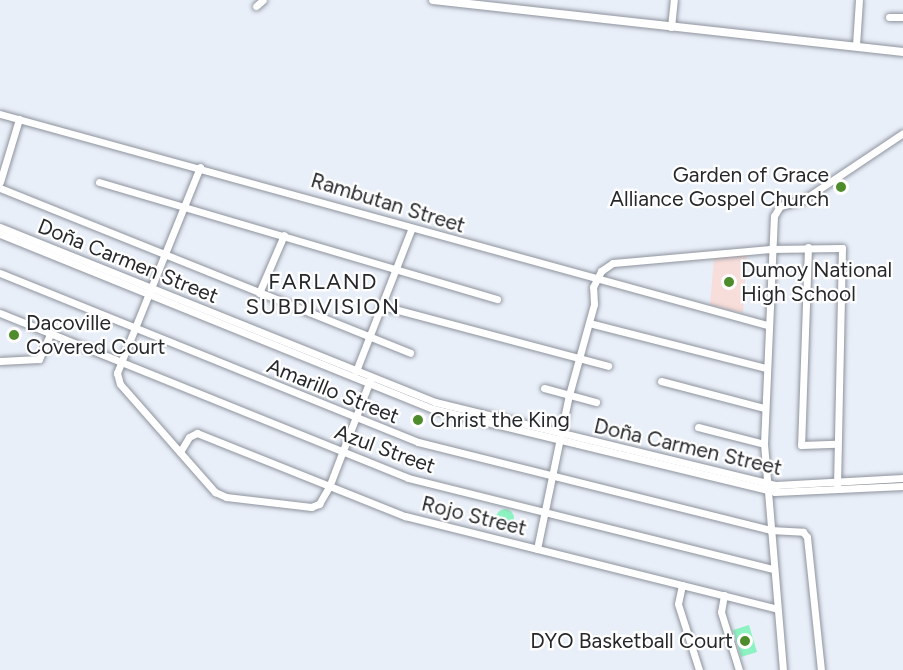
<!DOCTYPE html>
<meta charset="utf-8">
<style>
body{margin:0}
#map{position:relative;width:903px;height:670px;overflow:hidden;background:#e9eff9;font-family:Figtree,sans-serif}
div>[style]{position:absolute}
.education>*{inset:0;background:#f8deda}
.green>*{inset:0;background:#8df2c1}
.round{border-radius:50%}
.roads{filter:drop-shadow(0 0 2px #8e939d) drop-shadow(0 0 2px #8e939d)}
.minor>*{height:7px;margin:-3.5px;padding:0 3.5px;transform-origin:3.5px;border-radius:3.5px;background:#fff}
.tertiary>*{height:8px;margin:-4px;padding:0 4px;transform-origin:4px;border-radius:4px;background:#fff}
.dots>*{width:16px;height:16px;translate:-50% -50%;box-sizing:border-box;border:3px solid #fff;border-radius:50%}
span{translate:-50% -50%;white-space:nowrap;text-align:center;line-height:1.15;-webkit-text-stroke:4.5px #fff;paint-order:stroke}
.poi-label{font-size:21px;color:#26282c}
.right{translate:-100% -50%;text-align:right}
.left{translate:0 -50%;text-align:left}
.street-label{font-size:21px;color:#26282c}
.neighbourhood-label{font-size:22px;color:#26282c;letter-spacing:1.5px}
</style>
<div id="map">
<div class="education">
<i style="clip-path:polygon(747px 255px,743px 313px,710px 305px,714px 258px)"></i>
</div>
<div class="green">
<i class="round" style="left:496px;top:509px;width:18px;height:18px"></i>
<i style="clip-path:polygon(749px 625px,757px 652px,741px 657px,733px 630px)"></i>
</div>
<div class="roads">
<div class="minor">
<i style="left:256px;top:6px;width:9px;rotate:-41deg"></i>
<i style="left:889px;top:17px;width:14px"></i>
<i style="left:671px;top:27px;width:27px;rotate:-84deg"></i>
<i style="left:856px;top:45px;width:45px;rotate:-86.2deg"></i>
<i style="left:0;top:114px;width:795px;rotate:15.38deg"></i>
<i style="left:200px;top:167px;width:211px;rotate:112deg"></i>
<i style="left:121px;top:363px;width:11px;rotate:112deg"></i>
<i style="left:117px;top:373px;width:11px;rotate:75deg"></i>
<i style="left:120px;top:384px;width:144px;rotate:48.7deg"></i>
<i style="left:215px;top:492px;width:12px;rotate:24deg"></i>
<i style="left:226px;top:497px;width:86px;rotate:6.7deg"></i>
<i style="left:311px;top:507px;width:9px;rotate:-21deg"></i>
<i style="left:319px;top:504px;width:20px;rotate:-60deg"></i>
<i style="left:329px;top:487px;width:115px;rotate:-69deg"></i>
<i style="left:0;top:182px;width:66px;rotate:-73.2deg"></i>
<i style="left:99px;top:182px;width:415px;rotate:16.4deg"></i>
<i style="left:0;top:188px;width:442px;rotate:21.9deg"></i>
<i style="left:0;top:227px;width:469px;rotate:21.9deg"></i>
<i style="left:435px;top:402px;width:351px;rotate:13.7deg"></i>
<i style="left:776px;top:485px;width:127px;rotate:-3.2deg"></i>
<i style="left:0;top:234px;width:467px;rotate:22deg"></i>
<i style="left:433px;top:409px;width:352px;rotate:13.6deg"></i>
<i style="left:775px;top:492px;width:128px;rotate:-2.7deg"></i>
<i style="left:808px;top:247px;width:198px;rotate:92deg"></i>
<i style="left:801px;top:445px;width:35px;rotate:-2deg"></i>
<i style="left:0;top:273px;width:451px;rotate:22deg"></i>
<i style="left:418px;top:442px;width:363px;rotate:14deg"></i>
<i style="left:770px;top:530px;width:33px;rotate:3deg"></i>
<i style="left:803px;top:532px;width:6px;rotate:51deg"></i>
<i style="left:807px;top:537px;width:134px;rotate:84deg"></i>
<i style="left:259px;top:293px;width:63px;rotate:-66.7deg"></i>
<i style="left:383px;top:306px;width:233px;rotate:14.9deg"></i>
<i style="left:0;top:313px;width:440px;rotate:22deg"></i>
<i style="left:408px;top:478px;width:377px;rotate:14deg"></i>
<i style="left:589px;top:323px;width:183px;rotate:14.3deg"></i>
<i style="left:0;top:361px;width:39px;rotate:-3deg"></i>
<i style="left:39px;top:359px;width:27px;rotate:-66deg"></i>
<i style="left:356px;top:371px;width:151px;rotate:-68.7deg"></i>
<i style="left:661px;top:381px;width:106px;rotate:14.7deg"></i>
<i style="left:544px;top:388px;width:54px;rotate:15.1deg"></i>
<i style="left:698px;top:427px;width:68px;rotate:14.4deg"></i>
<i style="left:180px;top:452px;width:17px;rotate:-59deg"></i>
<i style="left:189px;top:437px;width:9px;rotate:-27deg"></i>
<i style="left:197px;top:433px;width:224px;rotate:21.8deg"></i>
<i style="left:405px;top:516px;width:383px;rotate:14deg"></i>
<i style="left:537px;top:549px;width:157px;rotate:-78.3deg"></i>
<i style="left:569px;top:395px;width:94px;rotate:-74.6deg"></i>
<i style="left:594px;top:304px;width:17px;rotate:-93deg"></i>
<i style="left:593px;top:287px;width:18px;rotate:-63deg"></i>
<i style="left:601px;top:271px;width:14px;rotate:-34deg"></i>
<i style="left:613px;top:263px;width:158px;rotate:-5.1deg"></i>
<i style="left:770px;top:249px;width:72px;rotate:-0.8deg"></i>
<i style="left:842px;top:248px;width:238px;rotate:91.2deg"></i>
<i style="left:682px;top:585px;width:19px;rotate:102deg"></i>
<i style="left:678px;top:604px;width:69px;rotate:72.3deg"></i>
<i style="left:724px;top:595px;width:17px;rotate:100deg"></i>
<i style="left:721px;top:612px;width:61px;rotate:72.8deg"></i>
<i style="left:783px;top:670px;width:227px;rotate:-94.8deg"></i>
<i style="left:764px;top:444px;width:228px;rotate:-87.5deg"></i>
<i style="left:774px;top:216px;width:12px;rotate:-59deg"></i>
<i style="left:780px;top:206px;width:24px;rotate:-15deg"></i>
<i style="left:803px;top:200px;width:120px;rotate:-33.8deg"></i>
</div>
<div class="tertiary">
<i style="left:433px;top:0;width:473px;rotate:6.3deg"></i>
</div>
</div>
<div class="dots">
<i style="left:841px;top:187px;background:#4d8b2b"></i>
<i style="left:729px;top:282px;background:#4d8b2b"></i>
<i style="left:14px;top:335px;background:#4d8b2b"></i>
<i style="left:418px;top:420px;background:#4d8b2b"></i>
<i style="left:745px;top:641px;background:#4d8b2b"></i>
</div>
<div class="poi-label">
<span class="right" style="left:829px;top:187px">Garden of Grace<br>Alliance Gospel Church</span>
<span class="left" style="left:741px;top:282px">Dumoy National<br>High School</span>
<span class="left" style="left:26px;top:335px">Dacoville<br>Covered Court</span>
<span class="left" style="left:430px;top:420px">Christ the King</span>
<span class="right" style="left:733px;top:641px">DYO Basketball Court</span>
</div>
<div class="street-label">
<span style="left:388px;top:203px;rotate:17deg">Rambutan Street</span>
<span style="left:128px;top:261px;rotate:22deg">Doña Carmen Street</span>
<span style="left:333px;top:391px;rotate:22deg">Amarillo Street</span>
<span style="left:688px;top:447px;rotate:13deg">Doña Carmen Street</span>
<span style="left:385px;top:449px;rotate:20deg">Azul Street</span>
<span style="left:474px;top:516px;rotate:14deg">Rojo Street</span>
</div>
<div class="neighbourhood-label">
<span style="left:323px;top:294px">FARLAND<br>SUBDIVISION</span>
</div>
</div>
